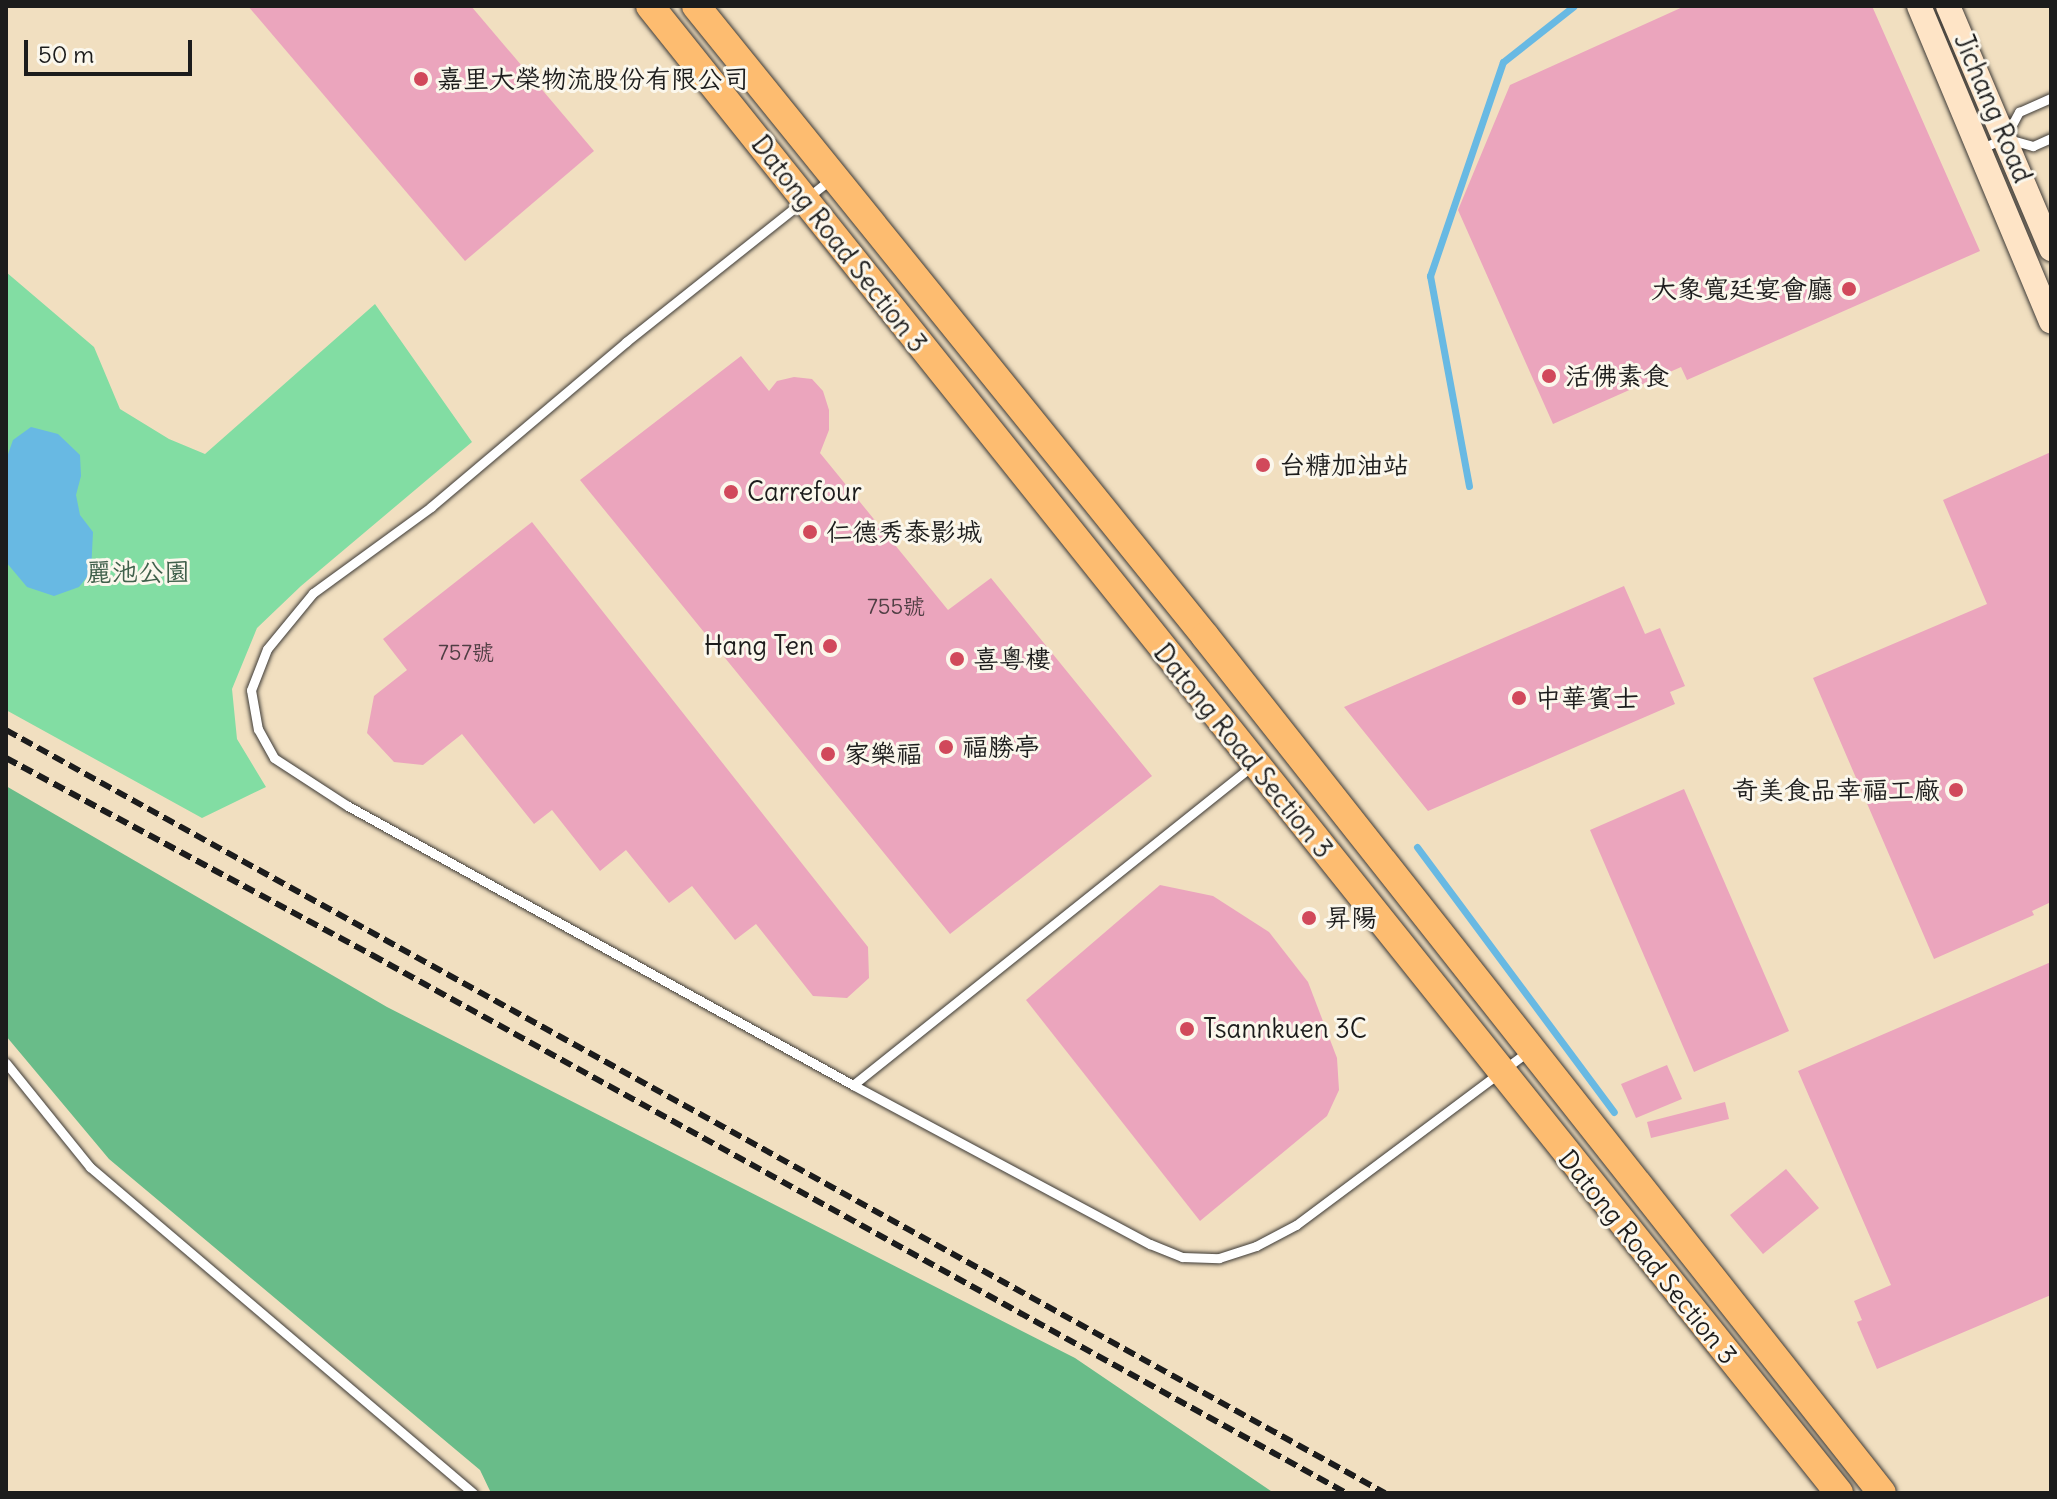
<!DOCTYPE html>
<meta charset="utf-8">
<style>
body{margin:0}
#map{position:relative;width:2057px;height:1499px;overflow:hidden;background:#f1dfc0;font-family:Delius,"LXGW WenKai TC",sans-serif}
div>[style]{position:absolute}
.green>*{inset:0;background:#82dda3}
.forest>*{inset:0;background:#69bc89}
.water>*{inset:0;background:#68b9e3}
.stream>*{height:7px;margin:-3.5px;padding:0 3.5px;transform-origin:3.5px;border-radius:3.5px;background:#68b9e3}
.building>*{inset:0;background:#eba5bd}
.roads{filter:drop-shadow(0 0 2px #3c3935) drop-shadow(0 0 2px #3c3935)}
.lane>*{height:9px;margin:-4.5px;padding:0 4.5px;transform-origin:4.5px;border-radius:4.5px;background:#fff}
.secondary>*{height:24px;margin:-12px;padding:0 12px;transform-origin:12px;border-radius:12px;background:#fee4c6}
.primary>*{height:28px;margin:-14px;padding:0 14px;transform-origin:14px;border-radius:14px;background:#fdbc70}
.rail>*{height:6px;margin-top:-3px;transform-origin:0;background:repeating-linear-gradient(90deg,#1c1c1c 0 12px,transparent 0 18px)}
.dots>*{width:22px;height:22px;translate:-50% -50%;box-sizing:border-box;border:4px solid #fbf7ec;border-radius:50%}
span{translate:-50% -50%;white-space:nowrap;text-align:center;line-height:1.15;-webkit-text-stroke:6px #fbf7ec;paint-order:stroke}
.number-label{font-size:22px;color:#503e44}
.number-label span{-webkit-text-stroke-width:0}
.poi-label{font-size:26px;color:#1c1c1c}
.left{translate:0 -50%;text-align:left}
.right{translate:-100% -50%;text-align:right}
.street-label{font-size:26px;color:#1c1c1c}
.park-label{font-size:26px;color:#40604b}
.frame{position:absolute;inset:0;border:8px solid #1c1c1c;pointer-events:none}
.scale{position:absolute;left:24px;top:40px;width:168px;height:36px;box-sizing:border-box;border:4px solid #1c1c1c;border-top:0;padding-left:10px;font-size:24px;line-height:28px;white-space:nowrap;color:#1c1c1c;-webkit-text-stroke:6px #fbf7ec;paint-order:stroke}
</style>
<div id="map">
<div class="green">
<i style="clip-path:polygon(6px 272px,94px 347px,120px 409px,169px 439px,205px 454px,375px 304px,472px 442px,301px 586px,257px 628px,232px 689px,237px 739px,266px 787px,202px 818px,6px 710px)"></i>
</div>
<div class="forest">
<i style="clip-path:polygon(6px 786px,387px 1007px,1075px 1358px,1274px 1493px,491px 1493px,480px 1470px,109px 1159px,6px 1036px)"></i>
</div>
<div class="water">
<i style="clip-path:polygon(31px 427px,58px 434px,80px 455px,81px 476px,76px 495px,80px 515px,93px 532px,91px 572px,79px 587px,54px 596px,27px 587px,6px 562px,6px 460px,13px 440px)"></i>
</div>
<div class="stream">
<i style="left:1469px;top:486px;width:214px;rotate:-100.5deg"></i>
<i style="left:1430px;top:276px;width:226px;rotate:-71.2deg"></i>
<i style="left:1503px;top:62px;width:90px;rotate:-38.3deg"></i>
<i style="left:1417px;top:847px;width:330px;rotate:53.4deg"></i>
</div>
<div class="building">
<i style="clip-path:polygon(248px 6px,471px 6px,594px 151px,465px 261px)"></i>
<i style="clip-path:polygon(1685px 6px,1872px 6px,1980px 251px,1687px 380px,1681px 367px,1553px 424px,1458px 210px,1510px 85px)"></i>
<i style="clip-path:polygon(741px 356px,769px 391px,777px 381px,794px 377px,812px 379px,823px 391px,829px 410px,829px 430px,820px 453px,948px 610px,991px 578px,1152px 776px,950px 934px,580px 480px)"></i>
<i style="clip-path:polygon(2051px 452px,2051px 902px,2032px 911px,2034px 915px,1934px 959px,1813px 678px,1987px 604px,1943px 500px)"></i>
<i style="clip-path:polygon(532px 522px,868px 947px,869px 978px,847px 998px,813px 996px,756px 924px,735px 940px,692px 886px,669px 903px,626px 850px,600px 871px,552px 810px,534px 824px,462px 734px,423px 765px,394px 762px,367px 733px,374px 696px,407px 670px,383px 639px)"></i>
<i style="clip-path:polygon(1624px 586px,1645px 634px,1660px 628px,1685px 686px,1670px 692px,1675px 704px,1428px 811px,1344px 707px)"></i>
<i style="clip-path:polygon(1684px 789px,1789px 1031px,1694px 1072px,1590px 830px)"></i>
<i style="clip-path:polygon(1160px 885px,1213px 896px,1269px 932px,1308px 982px,1337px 1058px,1339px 1090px,1327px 1116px,1200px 1221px,1026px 1000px)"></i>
<i style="clip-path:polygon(2051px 962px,2051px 1295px,1877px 1369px,1857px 1322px,1862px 1320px,1854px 1301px,1891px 1285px,1798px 1071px)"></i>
<i style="clip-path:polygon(1667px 1065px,1682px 1099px,1636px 1118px,1621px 1084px)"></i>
<i style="clip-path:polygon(1725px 1102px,1729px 1119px,1651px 1138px,1647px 1122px)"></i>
<i style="clip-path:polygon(1786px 1169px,1819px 1208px,1763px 1254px,1730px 1215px)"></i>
</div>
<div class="roads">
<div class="lane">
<i style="left:2008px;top:139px;width:26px;rotate:16deg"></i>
<i style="left:2033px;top:146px;width:20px;rotate:-24deg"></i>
<i style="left:1980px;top:149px;width:27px;rotate:-24deg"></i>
<i style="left:2005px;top:138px;width:30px;rotate:-62deg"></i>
<i style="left:2019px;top:112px;width:35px;rotate:-24deg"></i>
<i style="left:832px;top:178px;width:263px;rotate:141.5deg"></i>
<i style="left:626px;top:342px;width:255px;rotate:139.8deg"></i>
<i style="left:431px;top:507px;width:146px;rotate:143.9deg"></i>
<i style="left:313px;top:593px;width:72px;rotate:129.4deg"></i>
<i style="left:267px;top:649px;width:44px;rotate:111.3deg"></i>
<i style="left:251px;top:690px;width:40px;rotate:80deg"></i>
<i style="left:258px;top:729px;width:33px;rotate:61deg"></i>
<i style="left:274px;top:758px;width:88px;rotate:33deg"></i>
<i style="left:348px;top:806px;width:577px;rotate:28.92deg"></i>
<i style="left:853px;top:1085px;width:337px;rotate:28.2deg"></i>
<i style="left:1150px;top:1244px;width:35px;rotate:22deg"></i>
<i style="left:1182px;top:1257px;width:37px;rotate:2deg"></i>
<i style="left:1219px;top:1258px;width:39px;rotate:-18deg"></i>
<i style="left:1256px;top:1246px;width:45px;rotate:-27.7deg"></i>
<i style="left:1296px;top:1225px;width:289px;rotate:-36.8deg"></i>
<i style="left:6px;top:1063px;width:134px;rotate:51.1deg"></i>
<i style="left:90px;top:1167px;width:503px;rotate:40.4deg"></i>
<i style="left:853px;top:1085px;width:512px;rotate:-38.66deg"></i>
</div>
<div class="secondary">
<i style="left:1919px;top:6px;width:342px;rotate:67.3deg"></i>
<i style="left:1948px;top:6px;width:264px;rotate:67deg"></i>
</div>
<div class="primary">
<i style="left:650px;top:6px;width:1904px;rotate:51.35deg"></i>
<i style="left:696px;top:6px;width:810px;rotate:51.06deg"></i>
<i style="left:1205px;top:636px;width:1092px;rotate:51.69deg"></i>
</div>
</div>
<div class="rail">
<i style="left:6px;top:730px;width:1576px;rotate:28.96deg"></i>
<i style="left:6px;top:758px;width:416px;rotate:28.3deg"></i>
<i style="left:372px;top:955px;width:1113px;rotate:28.91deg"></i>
</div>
<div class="dots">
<i style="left:421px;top:79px;background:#d1495b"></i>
<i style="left:1849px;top:289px;background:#d1495b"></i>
<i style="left:1549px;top:376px;background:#d1495b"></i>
<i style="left:1263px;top:465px;background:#d1495b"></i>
<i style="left:731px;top:492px;background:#d1495b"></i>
<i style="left:810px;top:532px;background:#d1495b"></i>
<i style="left:830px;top:646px;background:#d1495b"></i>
<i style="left:957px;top:659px;background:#d1495b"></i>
<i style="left:1519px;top:698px;background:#d1495b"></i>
<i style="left:946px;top:747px;background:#d1495b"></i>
<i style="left:828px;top:754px;background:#d1495b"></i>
<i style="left:1956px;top:790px;background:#d1495b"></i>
<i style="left:1309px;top:918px;background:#d1495b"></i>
<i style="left:1187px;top:1029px;background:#d1495b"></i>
</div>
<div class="number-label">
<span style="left:896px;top:607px">755號</span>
<span style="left:466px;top:653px">757號</span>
</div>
<div class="poi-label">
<span class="left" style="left:437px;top:79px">嘉里大榮物流股份有限公司</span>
<span class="right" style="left:1833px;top:289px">大象寬廷宴會廳</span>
<span class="left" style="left:1565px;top:376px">活佛素食</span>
<span class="left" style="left:1279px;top:465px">台糖加油站</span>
<span class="left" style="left:747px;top:492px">Carrefour</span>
<span class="left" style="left:826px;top:532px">仁德秀泰影城</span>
<span class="right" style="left:814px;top:646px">Hang Ten</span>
<span class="left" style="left:973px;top:659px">喜粵樓</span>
<span class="left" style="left:1535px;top:698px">中華賓士</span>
<span class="left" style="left:962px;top:747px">福勝亭</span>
<span class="left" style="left:844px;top:754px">家樂福</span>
<span class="right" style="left:1940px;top:790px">奇美食品幸福工廠</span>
<span class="left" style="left:1325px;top:918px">昇陽</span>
<span class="left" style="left:1203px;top:1029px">Tsannkuen 3C</span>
</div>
<div class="street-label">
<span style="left:1993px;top:108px;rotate:67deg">Jichang Road</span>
<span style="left:839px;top:244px;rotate:52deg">Datong Road Section 3</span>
<span style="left:1243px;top:751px;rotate:51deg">Datong Road Section 3</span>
<span style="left:1648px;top:1257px;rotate:51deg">Datong Road Section 3</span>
</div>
<div class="park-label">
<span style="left:138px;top:572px">麗池公園</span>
</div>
<div class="frame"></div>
<div class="scale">50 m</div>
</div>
